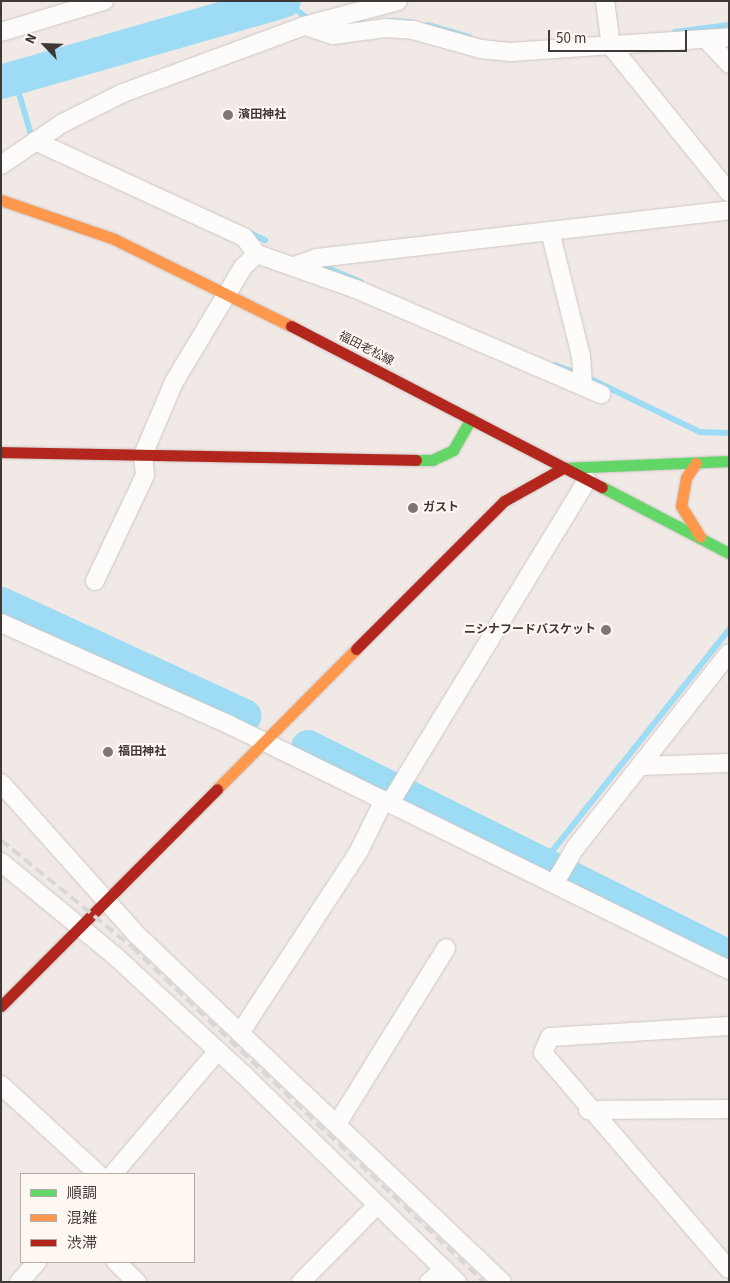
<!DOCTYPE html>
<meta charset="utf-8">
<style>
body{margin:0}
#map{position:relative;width:730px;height:1283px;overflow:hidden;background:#f1e9e6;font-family:"Source Sans 3","Noto Sans JP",sans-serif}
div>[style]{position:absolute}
.stream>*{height:5.5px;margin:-2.75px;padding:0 2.75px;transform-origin:2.75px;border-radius:2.75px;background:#9ddcf4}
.river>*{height:34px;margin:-17px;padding:0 17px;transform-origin:17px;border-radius:17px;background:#9ddcf4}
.roads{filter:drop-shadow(0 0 1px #cdc7c4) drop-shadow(0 0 1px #cdc7c4)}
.street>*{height:18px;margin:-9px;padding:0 9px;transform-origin:9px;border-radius:9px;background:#fdfcfb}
.fast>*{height:11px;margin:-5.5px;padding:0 5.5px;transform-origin:5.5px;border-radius:5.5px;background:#63d668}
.slow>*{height:11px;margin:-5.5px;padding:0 5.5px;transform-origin:5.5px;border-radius:5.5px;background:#ff974d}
.jam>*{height:11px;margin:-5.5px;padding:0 5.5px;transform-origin:5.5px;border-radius:5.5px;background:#b3261e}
.rail>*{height:4px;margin-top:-2px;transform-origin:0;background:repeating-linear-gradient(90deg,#d9d7d6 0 10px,transparent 0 15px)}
.dots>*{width:14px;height:14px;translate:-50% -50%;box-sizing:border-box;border:2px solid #fff7f2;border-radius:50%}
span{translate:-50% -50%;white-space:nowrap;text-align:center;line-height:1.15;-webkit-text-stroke:4px #fff7f2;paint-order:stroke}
.poi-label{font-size:12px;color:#3e3936;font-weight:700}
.left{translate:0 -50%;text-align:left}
.right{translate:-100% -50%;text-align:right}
.street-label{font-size:12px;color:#3e3936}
.frame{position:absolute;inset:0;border:2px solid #3e3936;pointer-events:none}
.legend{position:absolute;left:20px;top:1173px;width:175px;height:90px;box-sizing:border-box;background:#fff7f2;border:1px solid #b2aba7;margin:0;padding:6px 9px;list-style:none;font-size:15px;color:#3e3936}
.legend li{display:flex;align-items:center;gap:10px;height:25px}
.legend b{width:25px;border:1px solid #b2aba7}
.north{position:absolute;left:20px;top:20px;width:50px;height:50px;-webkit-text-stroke:4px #fff7f2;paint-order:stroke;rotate:294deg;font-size:14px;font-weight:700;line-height:20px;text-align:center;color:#3e3936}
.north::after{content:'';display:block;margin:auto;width:18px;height:22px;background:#3e3936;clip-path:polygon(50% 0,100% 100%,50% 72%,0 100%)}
.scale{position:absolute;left:548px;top:30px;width:139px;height:22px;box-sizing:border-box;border:2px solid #3e3936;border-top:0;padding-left:6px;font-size:15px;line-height:18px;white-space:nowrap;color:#3e3936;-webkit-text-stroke:4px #fff7f2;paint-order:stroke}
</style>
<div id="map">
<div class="stream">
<i style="left:285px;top:1px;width:25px;rotate:37deg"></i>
<i style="left:388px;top:21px;width:21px;rotate:3deg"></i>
<i style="left:341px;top:24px;width:21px;rotate:-3deg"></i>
<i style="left:428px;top:25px;width:43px;rotate:16.3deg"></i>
<i style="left:675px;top:32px;width:54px;rotate:-7.4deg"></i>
<i style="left:15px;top:78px;width:57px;rotate:73.8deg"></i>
<i style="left:248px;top:232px;width:19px;rotate:25deg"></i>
<i style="left:321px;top:265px;width:43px;rotate:23deg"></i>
<i style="left:555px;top:365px;width:20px;rotate:20deg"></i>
<i style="left:591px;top:379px;width:121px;rotate:25.9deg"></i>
<i style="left:700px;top:432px;width:29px;rotate:2deg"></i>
<i style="left:542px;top:864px;width:300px;rotate:-51.4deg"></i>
</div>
<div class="river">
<i style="left:1px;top:82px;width:294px;rotate:-16deg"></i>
<i style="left:1px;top:604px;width:268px;rotate:24.7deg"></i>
<i style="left:308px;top:747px;width:470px;rotate:26.5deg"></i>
</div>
<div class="roads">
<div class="street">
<i style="left:605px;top:1px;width:45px;rotate:82.4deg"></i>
<i style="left:611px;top:46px;width:188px;rotate:51.1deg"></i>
<i style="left:305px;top:26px;width:29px;rotate:18deg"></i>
<i style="left:333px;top:35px;width:53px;rotate:-7.5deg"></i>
<i style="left:386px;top:28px;width:27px;rotate:4deg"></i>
<i style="left:413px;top:30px;width:71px;rotate:15.6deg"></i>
<i style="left:481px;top:49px;width:30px;rotate:6deg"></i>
<i style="left:511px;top:52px;width:219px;rotate:-3.9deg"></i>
<i style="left:1px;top:32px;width:108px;rotate:-16.8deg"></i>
<i style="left:707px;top:40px;width:33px;rotate:47deg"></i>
<i style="left:35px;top:141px;width:230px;rotate:24.7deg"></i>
<i style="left:244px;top:237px;width:21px;rotate:53deg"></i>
<i style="left:1px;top:165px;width:73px;rotate:-34.3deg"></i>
<i style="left:61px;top:124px;width:69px;rotate:-26.6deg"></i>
<i style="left:123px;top:93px;width:193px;rotate:-20.3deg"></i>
<i style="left:304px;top:26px;width:97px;rotate:-14.9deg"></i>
<i style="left:550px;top:231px;width:129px;rotate:76.1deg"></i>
<i style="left:581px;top:356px;width:30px;rotate:86deg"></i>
<i style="left:294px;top:266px;width:24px;rotate:-19deg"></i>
<i style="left:317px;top:258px;width:415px;rotate:-6.6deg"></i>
<i style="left:95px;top:581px;width:117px;rotate:-64.7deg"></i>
<i style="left:145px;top:475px;width:20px;rotate:-96deg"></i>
<i style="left:143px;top:455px;width:79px;rotate:-67deg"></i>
<i style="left:174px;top:382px;width:134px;rotate:-59deg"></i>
<i style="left:243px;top:267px;width:19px;rotate:-43deg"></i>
<i style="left:257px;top:254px;width:105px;rotate:19.5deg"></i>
<i style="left:356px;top:289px;width:267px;rotate:23.2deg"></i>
<i style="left:1px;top:623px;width:251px;rotate:24deg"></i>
<i style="left:230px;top:725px;width:556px;rotate:26.15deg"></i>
<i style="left:641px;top:766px;width:88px;rotate:-2deg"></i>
<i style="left:1px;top:783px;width:203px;rotate:48.2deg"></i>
<i style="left:136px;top:934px;width:505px;rotate:43.56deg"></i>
<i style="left:390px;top:803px;width:378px;rotate:-58.6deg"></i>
<i style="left:1px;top:862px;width:146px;rotate:39.5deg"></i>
<i style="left:114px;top:955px;width:174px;rotate:42.7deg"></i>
<i style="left:242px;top:1073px;width:300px;rotate:44.2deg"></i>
<i style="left:554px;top:884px;width:42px;rotate:-59.7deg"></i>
<i style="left:575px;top:848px;width:248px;rotate:-51.7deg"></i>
<i style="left:729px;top:1026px;width:179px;rotate:176.5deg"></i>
<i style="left:550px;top:1037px;width:17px;rotate:114deg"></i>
<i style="left:543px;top:1053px;width:285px;rotate:49.3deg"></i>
<i style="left:240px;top:1033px;width:217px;rotate:-56.8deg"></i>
<i style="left:359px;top:851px;width:57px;rotate:-63.9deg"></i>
<i style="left:1px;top:1085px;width:132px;rotate:42.5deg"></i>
<i style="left:588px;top:1110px;width:141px;rotate:-0.4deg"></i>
<i style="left:337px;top:1124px;width:207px;rotate:-58.2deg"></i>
<i style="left:113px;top:1174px;width:160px;rotate:-49.6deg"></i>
<i style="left:116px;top:1262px;width:29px;rotate:44deg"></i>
<i style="left:19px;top:1282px;width:27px;rotate:-48deg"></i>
<i style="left:301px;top:1282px;width:107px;rotate:-45.4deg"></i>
<i style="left:429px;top:1282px;width:20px;rotate:-41deg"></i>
</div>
<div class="fast">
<i style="left:416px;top:460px;width:16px"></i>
<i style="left:432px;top:460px;width:23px;rotate:-25deg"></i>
<i style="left:453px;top:450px;width:36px;rotate:-60deg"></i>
<i style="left:563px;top:468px;width:166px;rotate:-2.4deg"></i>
<i style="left:602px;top:487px;width:143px;rotate:27.5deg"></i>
</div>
<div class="slow">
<i style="left:1px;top:200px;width:120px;rotate:19deg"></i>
<i style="left:114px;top:239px;width:197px;rotate:26.2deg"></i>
<i style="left:696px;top:463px;width:18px;rotate:124deg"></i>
<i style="left:686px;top:478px;width:28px;rotate:100deg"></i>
<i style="left:681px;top:506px;width:36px;rotate:58deg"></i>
<i style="left:217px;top:789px;width:197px;rotate:-45.2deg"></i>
</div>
<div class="jam">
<i style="left:291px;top:326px;width:350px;rotate:27.4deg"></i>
<i style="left:1px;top:452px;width:415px;rotate:1.1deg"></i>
<i style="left:356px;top:649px;width:209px;rotate:-45deg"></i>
<i style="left:504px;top:501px;width:68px;rotate:-29.2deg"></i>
<i style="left:1px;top:1006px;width:306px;rotate:-45.1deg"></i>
</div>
</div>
<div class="rail">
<i style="left:1px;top:840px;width:169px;rotate:39.2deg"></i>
<i style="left:132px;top:947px;width:486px;rotate:43.6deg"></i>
</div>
<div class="dots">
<i style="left:228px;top:115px;background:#7d7774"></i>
<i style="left:413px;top:508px;background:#7d7774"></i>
<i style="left:606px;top:630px;background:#7d7774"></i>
<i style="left:108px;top:752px;background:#7d7774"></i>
</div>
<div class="poi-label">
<span class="left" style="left:238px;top:115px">濱田神社</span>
<span class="left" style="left:423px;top:508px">ガスト</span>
<span class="right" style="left:596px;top:630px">ニシナフードバスケット</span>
<span class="left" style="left:118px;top:752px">福田神社</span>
</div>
<div class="street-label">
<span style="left:366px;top:349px;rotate:27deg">福田老松線</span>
</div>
<div class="frame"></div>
<ul class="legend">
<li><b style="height:6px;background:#63d668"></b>順調</li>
<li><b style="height:6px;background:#ff974d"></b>混雑</li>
<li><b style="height:6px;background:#b3261e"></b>渋滞</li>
</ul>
<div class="north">N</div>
<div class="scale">50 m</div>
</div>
